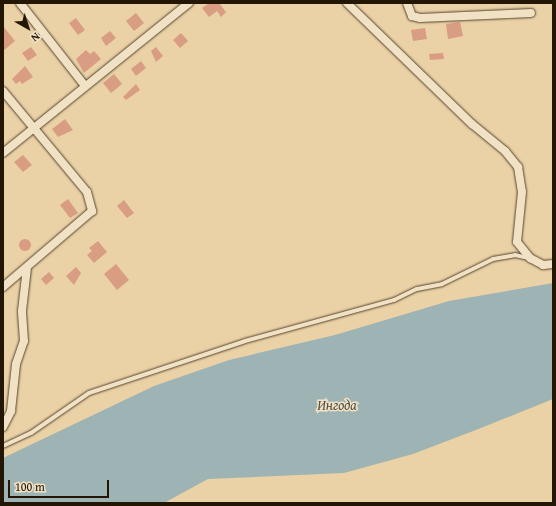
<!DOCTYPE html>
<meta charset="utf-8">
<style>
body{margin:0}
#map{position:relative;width:556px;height:506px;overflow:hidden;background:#ead1a6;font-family:"Gentium Book Plus",serif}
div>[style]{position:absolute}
.water>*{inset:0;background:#9eb4b4}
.building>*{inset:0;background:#d99d83}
.round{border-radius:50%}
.roads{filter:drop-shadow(0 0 1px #56452d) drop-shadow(0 0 1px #56452d)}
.lane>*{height:4px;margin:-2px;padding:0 2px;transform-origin:2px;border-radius:2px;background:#f1e1c5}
.street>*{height:8px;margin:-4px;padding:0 4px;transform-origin:4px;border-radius:4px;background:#f1e1c5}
span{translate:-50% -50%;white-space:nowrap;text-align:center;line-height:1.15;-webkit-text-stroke:3px #f1e1c5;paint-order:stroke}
.water-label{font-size:14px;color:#4f4d42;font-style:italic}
.frame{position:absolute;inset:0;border:4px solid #241605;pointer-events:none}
.north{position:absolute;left:8px;top:8px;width:40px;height:40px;-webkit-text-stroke:3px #f1e1c5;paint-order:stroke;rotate:141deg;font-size:11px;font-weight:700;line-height:16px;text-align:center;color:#241605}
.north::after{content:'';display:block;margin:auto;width:14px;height:18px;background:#241605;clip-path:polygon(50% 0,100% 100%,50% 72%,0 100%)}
.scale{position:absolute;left:8px;top:480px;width:101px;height:18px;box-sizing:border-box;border:2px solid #241605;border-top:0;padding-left:5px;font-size:12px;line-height:14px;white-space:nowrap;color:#241605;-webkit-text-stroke:3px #f1e1c5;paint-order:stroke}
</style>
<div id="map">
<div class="water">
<i style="clip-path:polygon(553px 283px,553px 399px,481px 428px,413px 454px,344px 473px,208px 479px,164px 503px,3px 503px,3px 458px,154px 386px,229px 360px,335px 335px,449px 301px)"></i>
</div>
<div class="building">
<i style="clip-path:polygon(209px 3px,219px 3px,226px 12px,221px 17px,217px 11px,209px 17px,202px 8px)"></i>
<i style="clip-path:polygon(136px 13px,144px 23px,134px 31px,126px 21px)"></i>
<i style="clip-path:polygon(76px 18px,85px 30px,78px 35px,69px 23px)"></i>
<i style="clip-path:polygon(460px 22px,463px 36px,448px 39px,446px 24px)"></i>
<i style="clip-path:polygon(3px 26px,15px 41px,3px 51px)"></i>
<i style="clip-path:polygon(425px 28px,427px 39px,413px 41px,411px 30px)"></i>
<i style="clip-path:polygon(110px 31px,116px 38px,106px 46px,101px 38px)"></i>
<i style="clip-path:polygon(181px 33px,188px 41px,180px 48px,173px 40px)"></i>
<i style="clip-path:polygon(31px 47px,37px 55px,28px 61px,22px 53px)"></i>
<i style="clip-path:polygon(156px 47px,163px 56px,156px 62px,151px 51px)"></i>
<i style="clip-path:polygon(86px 50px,90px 54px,94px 51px,101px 59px,84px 73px,76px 59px)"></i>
<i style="clip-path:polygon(443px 53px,444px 59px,430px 60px,429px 54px)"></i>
<i style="clip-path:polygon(141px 61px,146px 68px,136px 76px,131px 69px)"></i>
<i style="clip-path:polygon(25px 66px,33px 77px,22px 84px,20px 81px,16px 84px,12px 79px)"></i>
<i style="clip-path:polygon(114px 74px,122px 84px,111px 93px,103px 83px)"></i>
<i style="clip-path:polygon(136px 84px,140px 90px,126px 100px,123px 97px)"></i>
<i style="clip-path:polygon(65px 119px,73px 130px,58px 137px,52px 129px)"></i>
<i style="clip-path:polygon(23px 155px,32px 165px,23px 172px,14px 162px)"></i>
<i style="clip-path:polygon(68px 199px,78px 213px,70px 218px,60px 205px)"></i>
<i style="clip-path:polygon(124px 200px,134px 213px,127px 218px,117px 206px)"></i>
<i class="round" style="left:19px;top:239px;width:12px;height:12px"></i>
<i style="clip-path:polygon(98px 241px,107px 252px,94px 263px,87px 255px,92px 251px,89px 248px)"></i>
<i style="clip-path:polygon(116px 264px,129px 280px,117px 290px,104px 274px)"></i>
<i style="clip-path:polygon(76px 267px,81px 273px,74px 285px,66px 276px)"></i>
<i style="clip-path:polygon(49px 272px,54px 278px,46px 285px,41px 279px)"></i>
</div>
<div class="roads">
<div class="lane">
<i style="left:3px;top:446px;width:31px;rotate:-25deg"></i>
<i style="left:31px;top:433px;width:70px;rotate:-34.6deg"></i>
<i style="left:89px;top:393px;width:164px;rotate:-18.4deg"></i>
<i style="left:245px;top:341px;width:155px;rotate:-15.4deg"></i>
<i style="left:394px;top:300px;width:25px;rotate:-26deg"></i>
<i style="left:417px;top:289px;width:25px;rotate:-11deg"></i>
<i style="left:442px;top:284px;width:57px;rotate:-26.1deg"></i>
<i style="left:493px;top:259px;width:22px;rotate:-10deg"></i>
<i style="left:515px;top:255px;width:13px;rotate:13deg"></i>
</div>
<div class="street">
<i style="left:20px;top:3px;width:105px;rotate:51.9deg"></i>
<i style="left:347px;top:3px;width:174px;rotate:44.1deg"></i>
<i style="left:472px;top:124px;width:43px;rotate:39.3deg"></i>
<i style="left:505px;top:151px;width:21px;rotate:51deg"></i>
<i style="left:518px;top:167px;width:25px;rotate:81deg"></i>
<i style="left:522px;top:192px;width:50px;rotate:95.7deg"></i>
<i style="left:517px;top:242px;width:21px;rotate:51deg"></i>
<i style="left:530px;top:258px;width:15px;rotate:28deg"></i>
<i style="left:543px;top:265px;width:10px;rotate:-6deg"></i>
<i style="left:407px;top:3px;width:14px;rotate:69deg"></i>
<i style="left:412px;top:16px;width:8px;rotate:14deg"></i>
<i style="left:420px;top:18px;width:111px;rotate:-2.6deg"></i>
<i style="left:3px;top:91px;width:131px;rotate:50.3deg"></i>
<i style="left:87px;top:192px;width:20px;rotate:75deg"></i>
<i style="left:92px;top:211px;width:117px;rotate:139.5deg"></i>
<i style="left:3px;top:153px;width:239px;rotate:-38.9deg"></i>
<i style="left:3px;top:427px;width:18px;rotate:-63deg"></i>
<i style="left:11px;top:411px;width:47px;rotate:-83.9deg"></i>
<i style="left:16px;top:364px;width:24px;rotate:-71deg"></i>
<i style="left:24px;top:341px;width:30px;rotate:-94deg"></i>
<i style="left:22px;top:311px;width:43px;rotate:-83.4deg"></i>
</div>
</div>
<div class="water-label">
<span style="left:337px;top:405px">Ингода</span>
</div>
<div class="frame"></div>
<div class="north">N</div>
<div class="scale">100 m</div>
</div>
